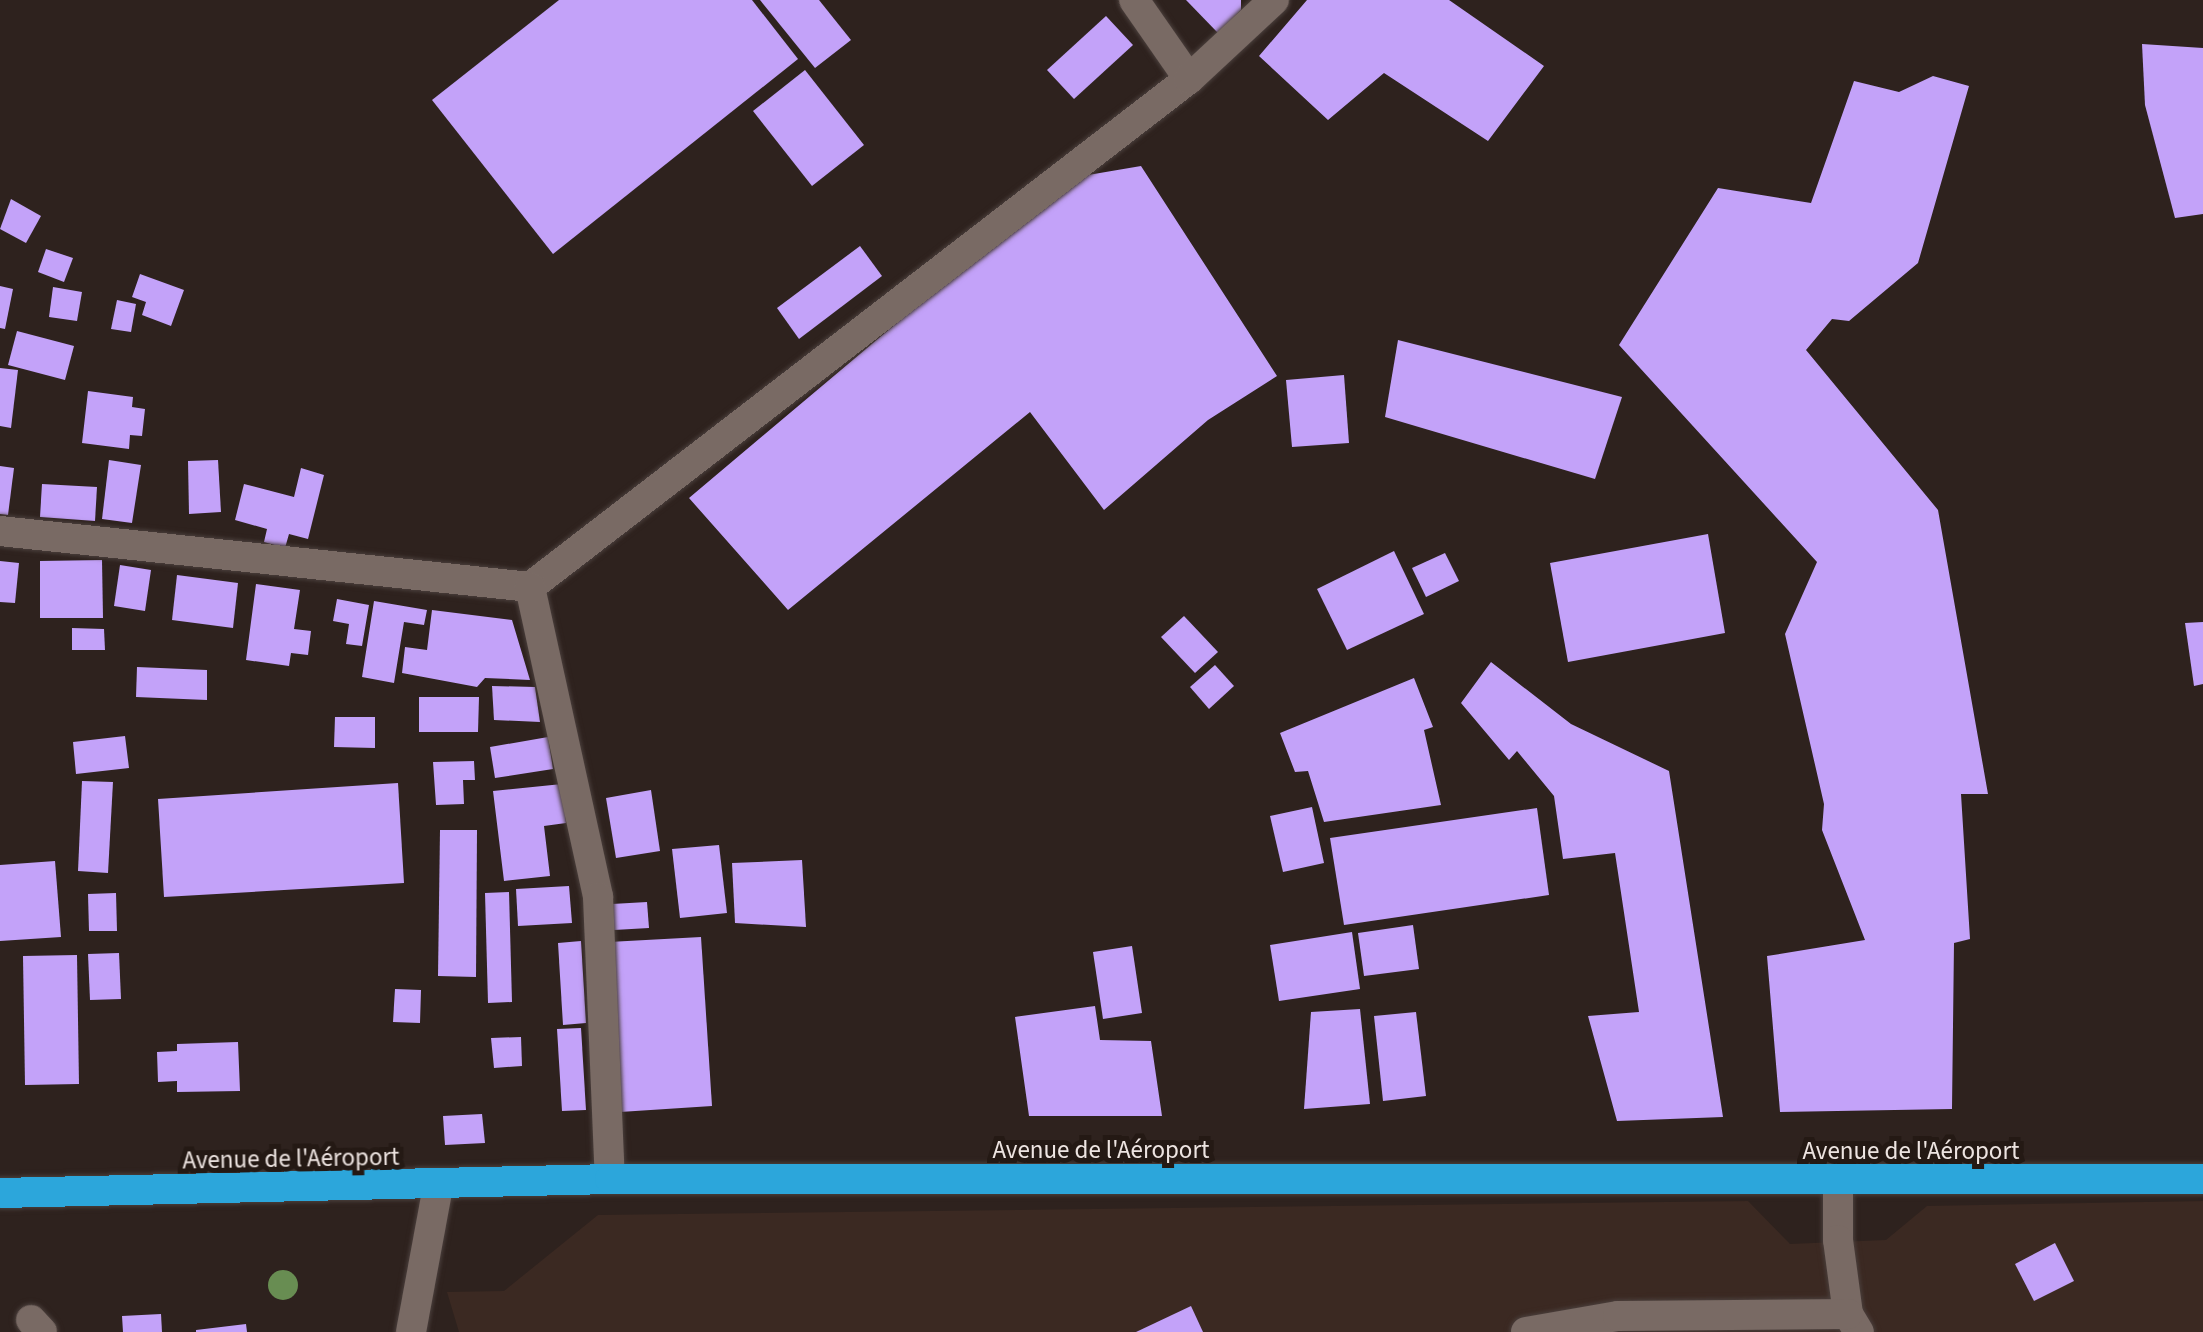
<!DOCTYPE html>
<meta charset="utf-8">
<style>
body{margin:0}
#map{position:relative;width:2203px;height:1332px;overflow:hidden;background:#2e221e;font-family:"Source Sans 3",sans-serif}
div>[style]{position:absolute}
.built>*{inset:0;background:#3b2922}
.building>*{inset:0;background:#c3a2f9}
.roads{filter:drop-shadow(0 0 2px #4a3f3c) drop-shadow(0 0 2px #4a3f3c)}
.minor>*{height:30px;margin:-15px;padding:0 15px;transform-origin:15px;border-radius:15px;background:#796a64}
.highway>*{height:30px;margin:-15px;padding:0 15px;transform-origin:15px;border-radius:15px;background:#2ca6db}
.trees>*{width:30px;height:30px;margin:-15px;border-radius:50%;background:#688d52}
span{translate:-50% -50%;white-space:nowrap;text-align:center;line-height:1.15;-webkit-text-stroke:10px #241914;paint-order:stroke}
.street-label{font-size:25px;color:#ede4e1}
</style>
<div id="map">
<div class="built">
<i style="clip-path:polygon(1748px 1201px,1790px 1244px,1886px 1240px,1927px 1206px,2203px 1201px,2203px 1332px,459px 1332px,447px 1292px,504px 1291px,598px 1215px)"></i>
</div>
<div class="building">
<i style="clip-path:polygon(559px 0,752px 0,798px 59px,553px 254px,432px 100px)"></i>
<i style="clip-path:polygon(760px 0,819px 0,851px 40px,815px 68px)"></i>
<i style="clip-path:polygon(1186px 0,1241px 0,1241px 10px,1218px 33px)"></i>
<i style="clip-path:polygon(1307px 0,1449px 0,1544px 66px,1488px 141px,1384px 73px,1328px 120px,1259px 56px)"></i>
<i style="clip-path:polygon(1106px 16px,1133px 45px,1074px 99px,1047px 70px)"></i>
<i style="clip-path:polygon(2142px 44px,2203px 48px,2203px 214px,2175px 218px,2145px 105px)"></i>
<i style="clip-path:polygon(805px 70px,864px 145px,812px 186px,753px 111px)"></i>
<i style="clip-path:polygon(1933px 76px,1969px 86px,1918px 263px,1849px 321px,1832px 319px,1806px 350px,1938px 510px,1988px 794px,1961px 794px,1970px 939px,1954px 943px,1952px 1109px,1780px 1112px,1767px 956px,1865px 940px,1822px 830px,1824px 804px,1785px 634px,1817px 562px,1619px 345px,1718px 188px,1811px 203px,1854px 81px,1899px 92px)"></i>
<i style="clip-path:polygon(1141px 166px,1277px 376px,1208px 420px,1104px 510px,1030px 412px,788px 610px,689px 498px,1019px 220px,1088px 175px)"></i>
<i style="clip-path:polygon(11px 199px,41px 216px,26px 243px,0 229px)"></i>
<i style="clip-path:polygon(860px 246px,882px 276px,799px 339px,777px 308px)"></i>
<i style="clip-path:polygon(46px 249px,73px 258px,64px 282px,38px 272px)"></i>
<i style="clip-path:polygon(140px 274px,184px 290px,171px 326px,142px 315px,146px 302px,132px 297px)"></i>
<i style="clip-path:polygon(0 286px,13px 289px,5px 329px,0 328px)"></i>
<i style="clip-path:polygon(53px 287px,82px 292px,77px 321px,49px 317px)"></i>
<i style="clip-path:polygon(117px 300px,136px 304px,131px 332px,111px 329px)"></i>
<i style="clip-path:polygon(17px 331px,74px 346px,65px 380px,8px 365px)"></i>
<i style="clip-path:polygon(1398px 340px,1622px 397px,1595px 479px,1385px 417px)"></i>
<i style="clip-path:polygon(0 368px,18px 370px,11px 428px,0 426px)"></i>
<i style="clip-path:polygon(1344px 375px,1349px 443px,1292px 447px,1286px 380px)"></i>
<i style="clip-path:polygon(88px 391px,133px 397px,132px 407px,145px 409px,142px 436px,130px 435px,129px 449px,82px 443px)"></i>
<i style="clip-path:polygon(109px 460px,141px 465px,132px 523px,102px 519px)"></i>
<i style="clip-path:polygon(218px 460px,221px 512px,189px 514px,188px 461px)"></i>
<i style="clip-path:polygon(0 466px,14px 468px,8px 515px,0 514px)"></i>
<i style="clip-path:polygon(301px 468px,324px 475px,308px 539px,289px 534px,285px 548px,264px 542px,267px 529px,235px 520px,244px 484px,294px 497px)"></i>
<i style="clip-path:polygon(42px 484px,97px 487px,95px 521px,40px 517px)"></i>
<i style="clip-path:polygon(1708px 534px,1725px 633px,1568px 662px,1550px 563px)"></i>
<i style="clip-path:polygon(1394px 551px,1424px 614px,1347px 650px,1317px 589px)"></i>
<i style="clip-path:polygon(1445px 553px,1459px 581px,1426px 597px,1412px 568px)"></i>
<i style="clip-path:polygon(102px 560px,103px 618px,40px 618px,40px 561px)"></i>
<i style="clip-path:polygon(0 561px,19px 563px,15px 603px,0 602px)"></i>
<i style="clip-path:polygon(120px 565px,151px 570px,145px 611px,114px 606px)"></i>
<i style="clip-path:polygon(177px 575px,238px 583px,233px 628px,172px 620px)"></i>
<i style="clip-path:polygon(256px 584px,300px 590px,294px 629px,311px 631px,308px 655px,291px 653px,289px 666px,246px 660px)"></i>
<i style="clip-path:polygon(337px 599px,369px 605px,362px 646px,346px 644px,349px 624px,333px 621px)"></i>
<i style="clip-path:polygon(374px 601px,427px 610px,424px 625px,404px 622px,394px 683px,362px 677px)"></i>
<i style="clip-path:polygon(432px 610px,512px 620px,530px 680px,485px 678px,477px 687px,402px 673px,405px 647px,427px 650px)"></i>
<i style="clip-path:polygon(1184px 616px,1218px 652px,1195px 673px,1161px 637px)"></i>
<i style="clip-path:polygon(2203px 622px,2203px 684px,2194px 686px,2185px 623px)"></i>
<i style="clip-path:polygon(72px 628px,104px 629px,105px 650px,72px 650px)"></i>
<i style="clip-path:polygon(1491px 662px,1571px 724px,1669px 771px,1723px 1117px,1617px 1121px,1588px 1016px,1639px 1012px,1615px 853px,1563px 859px,1554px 796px,1517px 751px,1509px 760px,1461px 703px)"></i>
<i style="clip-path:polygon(1215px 665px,1234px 686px,1209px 709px,1190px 687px)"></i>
<i style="clip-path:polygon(137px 667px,207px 670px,207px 700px,136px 697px)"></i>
<i style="clip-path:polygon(1414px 678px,1433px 727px,1424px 730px,1441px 805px,1324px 822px,1308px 771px,1295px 772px,1280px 733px)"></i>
<i style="clip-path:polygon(492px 686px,535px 687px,540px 722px,494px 720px)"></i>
<i style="clip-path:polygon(419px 697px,479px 697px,478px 732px,419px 732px)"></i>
<i style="clip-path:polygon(335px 717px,375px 717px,375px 748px,334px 747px)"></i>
<i style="clip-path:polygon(125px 736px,129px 768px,76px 774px,73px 742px)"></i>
<i style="clip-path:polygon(548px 737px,553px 769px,495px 778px,490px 747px)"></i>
<i style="clip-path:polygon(474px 761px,475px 780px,463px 780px,464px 804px,436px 805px,433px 762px)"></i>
<i style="clip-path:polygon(82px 781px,113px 782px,108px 873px,78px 871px)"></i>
<i style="clip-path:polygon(398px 783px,404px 883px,164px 897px,158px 799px)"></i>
<i style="clip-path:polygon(562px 784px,566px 823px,544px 826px,550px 876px,504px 881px,493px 791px)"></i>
<i style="clip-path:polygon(651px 790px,660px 851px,616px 858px,606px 798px)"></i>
<i style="clip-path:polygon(1312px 807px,1324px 863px,1283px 872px,1270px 816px)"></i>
<i style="clip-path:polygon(1537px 808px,1549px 895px,1344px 925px,1330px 838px)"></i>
<i style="clip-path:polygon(440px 830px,477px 830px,476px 977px,438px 976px)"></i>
<i style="clip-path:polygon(719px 845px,727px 913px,680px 918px,672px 849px)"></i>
<i style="clip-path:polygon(802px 860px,806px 927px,735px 923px,732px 863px)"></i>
<i style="clip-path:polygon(55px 861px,61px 937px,0 941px,0 865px)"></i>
<i style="clip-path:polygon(569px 886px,572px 923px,518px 926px,516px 889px)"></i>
<i style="clip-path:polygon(509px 892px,512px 1002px,488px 1003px,485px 893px)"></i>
<i style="clip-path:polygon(116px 893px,117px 931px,89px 931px,88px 894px)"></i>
<i style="clip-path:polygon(647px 902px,649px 928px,614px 930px,612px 904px)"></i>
<i style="clip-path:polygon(1413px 925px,1419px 969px,1364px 976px,1358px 933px)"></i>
<i style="clip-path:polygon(1352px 932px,1360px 989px,1279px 1001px,1270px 945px)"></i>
<i style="clip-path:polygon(701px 937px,712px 1106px,620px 1112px,609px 942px)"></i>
<i style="clip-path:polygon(581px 941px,586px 1023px,563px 1025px,558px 943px)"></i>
<i style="clip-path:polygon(1132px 946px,1142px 1013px,1103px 1019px,1093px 952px)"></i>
<i style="clip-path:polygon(119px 953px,121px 999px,90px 1000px,88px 954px)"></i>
<i style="clip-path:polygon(77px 955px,79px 1084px,25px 1085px,23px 956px)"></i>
<i style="clip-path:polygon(395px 989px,421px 990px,420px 1023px,393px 1022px)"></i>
<i style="clip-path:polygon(1095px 1006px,1100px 1040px,1151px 1041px,1162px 1116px,1029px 1116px,1015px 1017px)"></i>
<i style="clip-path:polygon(1360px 1009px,1370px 1104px,1304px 1109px,1311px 1012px)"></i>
<i style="clip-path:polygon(1416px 1012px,1426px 1096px,1383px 1101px,1374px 1016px)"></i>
<i style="clip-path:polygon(581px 1028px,586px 1110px,562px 1111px,557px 1029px)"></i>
<i style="clip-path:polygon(521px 1037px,522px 1066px,494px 1068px,491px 1038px)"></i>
<i style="clip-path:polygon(238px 1042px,240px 1091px,177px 1092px,177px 1081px,158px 1082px,157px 1052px,177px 1051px,177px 1044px)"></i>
<i style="clip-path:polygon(482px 1114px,485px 1143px,445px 1145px,443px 1116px)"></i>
<i style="clip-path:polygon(2055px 1243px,2074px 1281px,2034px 1301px,2015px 1264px)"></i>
<i style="clip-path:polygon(1191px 1306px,1203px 1332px,1136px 1332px)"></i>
<i style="clip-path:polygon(161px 1314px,162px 1332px,123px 1332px,122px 1316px)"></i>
<i style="clip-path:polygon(246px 1324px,247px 1332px,196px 1332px,196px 1330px)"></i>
</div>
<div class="roads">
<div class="minor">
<i style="left:1134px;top:0;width:96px;rotate:55.2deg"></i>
<i style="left:0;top:531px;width:533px;rotate:6.03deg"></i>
<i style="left:530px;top:587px;width:832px;rotate:-37.63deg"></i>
<i style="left:1189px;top:79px;width:116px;rotate:-42.9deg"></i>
<i style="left:530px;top:587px;width:317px;rotate:77.6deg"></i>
<i style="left:598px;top:897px;width:282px;rotate:87.6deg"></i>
<i style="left:1838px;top:1181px;width:59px;rotate:90deg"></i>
<i style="left:1838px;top:1240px;width:75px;rotate:82.3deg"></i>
<i style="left:1848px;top:1314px;width:21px;rotate:59deg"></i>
<i style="left:31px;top:1320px;width:16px;rotate:47deg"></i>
<i style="left:411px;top:1332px;width:147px;rotate:-79.5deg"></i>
<i style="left:1526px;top:1332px;width:93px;rotate:-9.9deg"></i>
<i style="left:1618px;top:1316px;width:230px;rotate:-0.5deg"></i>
</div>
<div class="highway">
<i style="left:0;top:1193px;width:610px;rotate:-1.31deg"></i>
<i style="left:610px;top:1179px;width:1593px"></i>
</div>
</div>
<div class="trees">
<i style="left:283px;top:1285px"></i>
</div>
<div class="street-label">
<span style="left:1101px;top:1150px">Avenue de l'Aéroport</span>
<span style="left:1911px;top:1151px">Avenue de l'Aéroport</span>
<span style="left:291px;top:1159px;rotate:-1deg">Avenue de l'Aéroport</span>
</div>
</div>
